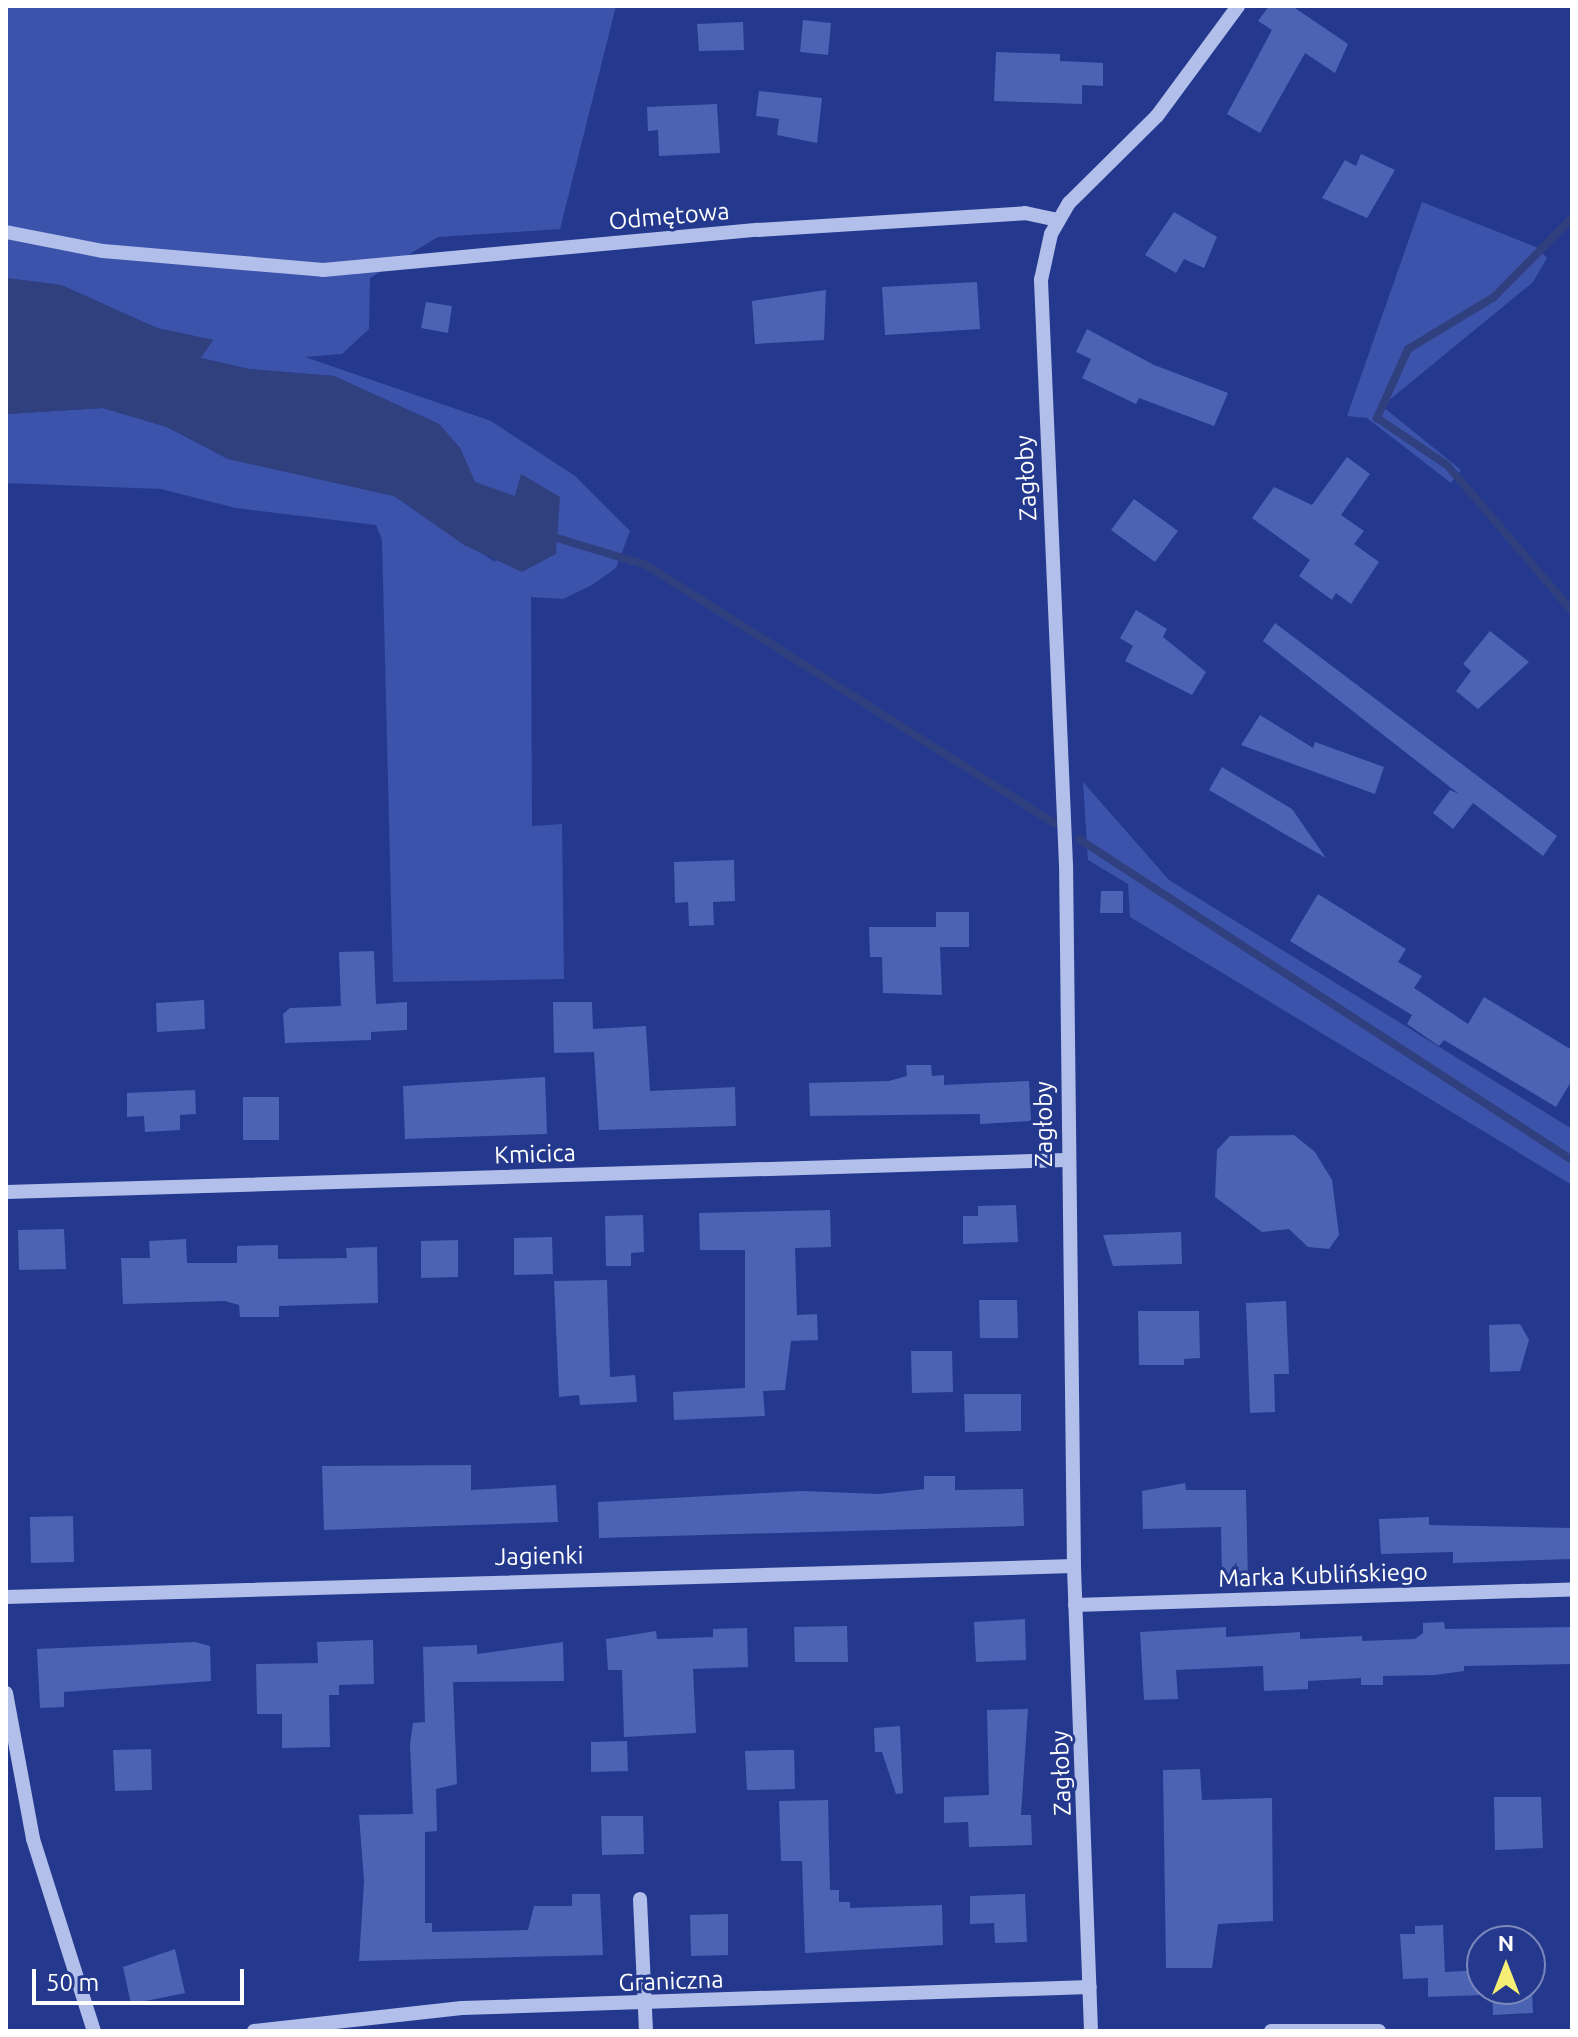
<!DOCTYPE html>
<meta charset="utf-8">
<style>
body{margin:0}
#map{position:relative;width:1578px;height:2037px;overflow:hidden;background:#24398d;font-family:Ubuntu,sans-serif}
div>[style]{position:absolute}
.green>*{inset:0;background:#3c53ab}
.water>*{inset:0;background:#30407f}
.stream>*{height:8px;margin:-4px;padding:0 4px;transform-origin:4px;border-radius:4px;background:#30407f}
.building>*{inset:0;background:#4c62b3}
.minor>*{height:14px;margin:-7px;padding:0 7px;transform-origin:7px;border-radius:7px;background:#b2bfeb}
span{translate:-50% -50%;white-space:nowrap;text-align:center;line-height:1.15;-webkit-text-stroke:6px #24398d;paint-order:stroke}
.street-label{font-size:24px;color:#fff}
.frame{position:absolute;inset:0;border:8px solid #fff;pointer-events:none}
.north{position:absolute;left:1466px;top:1925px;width:80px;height:80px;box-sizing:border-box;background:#24398d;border:2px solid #7c88bb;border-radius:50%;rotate:0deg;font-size:22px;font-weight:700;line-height:32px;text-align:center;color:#fff}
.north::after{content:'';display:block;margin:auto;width:28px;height:36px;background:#f6ef76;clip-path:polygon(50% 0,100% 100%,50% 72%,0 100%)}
.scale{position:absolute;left:32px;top:1969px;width:212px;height:36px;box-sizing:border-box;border:4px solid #fff;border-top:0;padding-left:10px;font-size:24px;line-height:28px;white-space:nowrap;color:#fff;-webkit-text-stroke:6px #24398d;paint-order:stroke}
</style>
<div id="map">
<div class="green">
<i style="clip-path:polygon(6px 6px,616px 6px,560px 229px,438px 237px,370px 278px,369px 329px,342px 354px,305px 357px,491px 421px,575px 476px,630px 531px,616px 568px,592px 585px,563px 599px,531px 597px,532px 826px,562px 824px,564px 979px,393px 982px,382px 540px,376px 525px,236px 508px,161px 489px,6px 483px,6px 414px,103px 408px,167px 427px,228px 459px,394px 496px,495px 562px,522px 474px,515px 496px,504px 496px,475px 482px,460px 448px,439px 424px,334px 376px,249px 369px,200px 358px,213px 340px,157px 328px,61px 285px,6px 278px)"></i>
<i style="clip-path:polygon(1422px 202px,1536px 247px,1547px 258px,1533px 282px,1382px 406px,1461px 470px,1451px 483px,1367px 418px,1347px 416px)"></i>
<i style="clip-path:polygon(1083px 782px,1169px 880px,1572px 1129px,1572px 1185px,1130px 917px,1128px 884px,1088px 860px)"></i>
</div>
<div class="water">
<i style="clip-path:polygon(6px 278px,61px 285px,157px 328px,213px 340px,201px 358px,249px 369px,334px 376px,439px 424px,460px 448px,475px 482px,515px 496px,521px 474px,560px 497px,556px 554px,522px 572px,464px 545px,394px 496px,228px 459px,167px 427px,103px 408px,6px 414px)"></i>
</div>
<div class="stream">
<i style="left:1572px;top:218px;width:111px;rotate:134.6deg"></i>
<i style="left:1494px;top:297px;width:100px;rotate:148.8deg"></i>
<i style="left:1408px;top:349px;width:76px;rotate:114.2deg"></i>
<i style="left:1377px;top:418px;width:84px;rotate:33.9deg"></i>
<i style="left:1447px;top:465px;width:192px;rotate:49.4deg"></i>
<i style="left:547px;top:535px;width:103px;rotate:16.9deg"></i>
<i style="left:646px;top:565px;width:483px;rotate:32.3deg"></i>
<i style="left:1079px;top:839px;width:588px;rotate:33.07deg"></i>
</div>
<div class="building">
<i style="clip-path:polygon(1269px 6px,1292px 6px,1348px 44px,1335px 73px,1305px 53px,1260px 133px,1227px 114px,1272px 30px,1258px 21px)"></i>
<i style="clip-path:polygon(803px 20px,831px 23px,828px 55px,800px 52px)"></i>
<i style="clip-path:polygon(743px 22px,744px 50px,699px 51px,697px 24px)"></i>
<i style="clip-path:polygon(996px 52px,1060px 54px,1060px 61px,1103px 63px,1103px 86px,1082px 85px,1082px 104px,994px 101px)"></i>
<i style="clip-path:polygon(759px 91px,822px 98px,817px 143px,777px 135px,779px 119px,756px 116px)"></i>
<i style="clip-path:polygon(717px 104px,720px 153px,659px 156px,658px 130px,648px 131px,647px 107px)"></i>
<i style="clip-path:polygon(1361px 154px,1395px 170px,1367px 218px,1322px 198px,1345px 160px,1356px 166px)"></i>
<i style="clip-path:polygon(1174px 212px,1217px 237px,1204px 268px,1184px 259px,1176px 273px,1145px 255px)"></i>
<i style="clip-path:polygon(977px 282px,980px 329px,885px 335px,882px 287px)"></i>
<i style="clip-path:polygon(826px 290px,824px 340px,755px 344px,752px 301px)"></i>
<i style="clip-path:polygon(426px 302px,452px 306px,448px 333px,421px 328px)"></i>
<i style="clip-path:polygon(1087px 329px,1154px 365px,1228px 393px,1214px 426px,1139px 398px,1136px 404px,1082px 378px,1091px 359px,1076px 352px)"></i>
<i style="clip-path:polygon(1347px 457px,1370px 474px,1341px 515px,1364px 531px,1354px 544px,1379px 562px,1351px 604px,1336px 593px,1332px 600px,1299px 576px,1310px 560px,1252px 518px,1274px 487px,1312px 505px)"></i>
<i style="clip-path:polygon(1134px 499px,1178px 531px,1155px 562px,1111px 530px)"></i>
<i style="clip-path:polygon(1136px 610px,1167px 629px,1163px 637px,1206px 672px,1192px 695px,1125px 661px,1133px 646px,1120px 638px)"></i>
<i style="clip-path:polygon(1275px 623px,1557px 836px,1543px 856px,1473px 803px,1453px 829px,1433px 813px,1450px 790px,1459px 794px,1263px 641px)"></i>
<i style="clip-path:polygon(1490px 631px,1529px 662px,1478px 709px,1456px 691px,1471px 671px,1463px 664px)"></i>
<i style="clip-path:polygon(1260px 715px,1313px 748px,1315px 742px,1384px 767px,1375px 794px,1241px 745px)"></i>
<i style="clip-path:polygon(1222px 767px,1292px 809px,1326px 858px,1209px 790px)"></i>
<i style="clip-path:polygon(734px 860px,735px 901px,713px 902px,714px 925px,689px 926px,688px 902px,675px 903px,674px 862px)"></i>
<i style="clip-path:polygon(1101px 891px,1123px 891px,1123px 913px,1100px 913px)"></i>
<i style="clip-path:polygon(1318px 894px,1406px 949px,1398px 962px,1422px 976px,1414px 988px,1468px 1024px,1484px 997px,1572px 1050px,1572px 1080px,1556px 1107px,1444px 1040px,1439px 1046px,1407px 1024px,1412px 1015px,1290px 941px)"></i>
<i style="clip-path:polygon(936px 912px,969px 912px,969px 947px,940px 947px,942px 995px,883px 993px,882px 957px,870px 957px,869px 927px,936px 927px)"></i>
<i style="clip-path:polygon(374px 951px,376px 1004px,407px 1002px,407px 1030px,371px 1032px,371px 1040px,285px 1043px,283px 1014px,290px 1008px,341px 1006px,339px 952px)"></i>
<i style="clip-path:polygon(204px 1000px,205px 1029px,157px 1032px,156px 1003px)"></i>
<i style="clip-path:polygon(553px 1002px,592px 1002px,593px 1029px,646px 1026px,650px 1091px,735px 1087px,736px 1126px,599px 1130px,594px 1052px,554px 1053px)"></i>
<i style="clip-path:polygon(906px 1065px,931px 1065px,932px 1076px,944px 1075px,944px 1085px,1029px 1081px,1031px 1121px,980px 1124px,980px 1114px,810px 1116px,809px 1083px,889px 1081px,907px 1076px)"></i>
<i style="clip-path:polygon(545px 1077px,547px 1134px,405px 1139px,403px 1086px)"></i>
<i style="clip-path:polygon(195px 1090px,196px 1114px,180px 1115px,180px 1130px,145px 1132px,144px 1116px,127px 1117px,127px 1093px)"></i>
<i style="clip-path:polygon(243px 1097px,279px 1097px,279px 1140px,243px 1140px)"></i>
<i style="clip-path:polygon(1294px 1135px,1315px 1152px,1332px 1180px,1339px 1235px,1329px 1249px,1308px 1247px,1289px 1229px,1262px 1232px,1215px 1197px,1217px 1150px,1230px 1136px)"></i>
<i style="clip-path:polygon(1016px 1205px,1018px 1242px,963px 1244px,963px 1216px,978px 1216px,978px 1206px)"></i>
<i style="clip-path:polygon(830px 1210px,831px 1247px,795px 1248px,797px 1315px,817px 1314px,818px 1340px,791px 1341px,785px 1390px,763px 1391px,765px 1416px,674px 1420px,673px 1392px,745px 1388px,745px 1250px,700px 1250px,699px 1213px)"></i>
<i style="clip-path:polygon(643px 1215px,644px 1252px,631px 1253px,631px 1266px,606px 1266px,605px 1216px)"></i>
<i style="clip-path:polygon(64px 1229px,66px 1269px,19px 1270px,18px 1230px)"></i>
<i style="clip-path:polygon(1181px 1232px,1182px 1264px,1113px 1266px,1103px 1235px)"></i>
<i style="clip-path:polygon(552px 1237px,553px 1274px,514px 1275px,514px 1238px)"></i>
<i style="clip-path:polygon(186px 1239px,187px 1263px,237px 1263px,237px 1246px,278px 1245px,278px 1259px,347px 1258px,346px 1248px,377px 1247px,378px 1303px,279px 1306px,279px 1317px,240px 1317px,239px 1305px,225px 1301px,123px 1304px,121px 1258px,150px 1258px,149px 1241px)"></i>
<i style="clip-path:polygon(458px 1240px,458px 1277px,421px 1278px,421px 1241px)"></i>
<i style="clip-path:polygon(607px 1280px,610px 1377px,635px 1375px,637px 1402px,580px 1405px,579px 1395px,559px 1397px,554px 1281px)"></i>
<i style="clip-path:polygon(979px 1300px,1017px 1300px,1018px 1338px,980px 1338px)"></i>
<i style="clip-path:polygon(1286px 1301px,1289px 1374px,1274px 1374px,1275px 1412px,1250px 1413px,1246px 1303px)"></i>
<i style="clip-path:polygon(1138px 1311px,1199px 1311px,1200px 1358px,1184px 1359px,1184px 1365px,1139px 1365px)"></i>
<i style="clip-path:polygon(1520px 1324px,1529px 1340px,1520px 1371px,1490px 1372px,1489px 1325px)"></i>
<i style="clip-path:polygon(911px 1351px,952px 1351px,953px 1392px,912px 1393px)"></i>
<i style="clip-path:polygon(964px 1394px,1021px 1394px,1021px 1431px,965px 1432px)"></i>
<i style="clip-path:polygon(471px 1465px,471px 1490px,556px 1485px,558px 1522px,324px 1530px,322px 1466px)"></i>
<i style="clip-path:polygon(924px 1476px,955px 1476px,955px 1490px,1023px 1489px,1024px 1526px,599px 1538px,598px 1502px,802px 1491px,879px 1494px,924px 1489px)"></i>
<i style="clip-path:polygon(1185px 1483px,1186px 1490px,1246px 1490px,1248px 1580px,1222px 1581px,1221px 1527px,1143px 1529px,1142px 1491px)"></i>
<i style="clip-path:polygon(73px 1516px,74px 1562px,31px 1563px,30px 1517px)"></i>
<i style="clip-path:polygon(1429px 1517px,1429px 1525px,1572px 1528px,1572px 1559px,1453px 1563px,1453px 1552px,1381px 1554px,1379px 1519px)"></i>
<i style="clip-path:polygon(1025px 1619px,1026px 1660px,976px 1662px,974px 1622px)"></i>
<i style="clip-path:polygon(1444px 1622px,1445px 1629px,1572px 1627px,1572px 1664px,1464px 1666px,1464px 1671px,1435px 1675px,1383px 1676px,1383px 1685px,1361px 1685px,1361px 1678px,1308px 1681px,1308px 1689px,1264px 1691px,1263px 1666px,1176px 1670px,1178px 1699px,1144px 1700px,1140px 1632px,1226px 1627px,1226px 1637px,1300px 1632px,1300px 1639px,1362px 1636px,1362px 1641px,1415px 1639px,1423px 1633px,1423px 1623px)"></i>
<i style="clip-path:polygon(847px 1626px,848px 1662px,795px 1662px,794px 1627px)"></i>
<i style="clip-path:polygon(747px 1628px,748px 1667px,693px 1669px,696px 1733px,624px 1737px,622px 1670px,608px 1670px,606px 1639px,656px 1631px,657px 1639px,713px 1637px,713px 1629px)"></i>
<i style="clip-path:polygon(373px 1640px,374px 1684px,339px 1685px,339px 1695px,329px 1695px,330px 1747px,282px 1748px,282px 1714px,257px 1714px,256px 1664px,318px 1663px,317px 1642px)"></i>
<i style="clip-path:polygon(195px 1642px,210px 1646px,211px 1681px,64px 1692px,64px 1707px,40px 1708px,37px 1649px)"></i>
<i style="clip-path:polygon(563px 1642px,564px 1681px,453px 1682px,457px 1784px,436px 1789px,437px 1831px,425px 1832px,425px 1923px,432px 1923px,432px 1932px,528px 1930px,534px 1906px,572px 1906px,572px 1894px,600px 1894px,603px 1955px,359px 1961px,364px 1881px,359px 1815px,413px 1814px,410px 1744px,413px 1723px,425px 1722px,423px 1647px,477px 1645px,477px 1654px)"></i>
<i style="clip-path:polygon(1028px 1709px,1021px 1815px,1031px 1815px,1032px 1845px,969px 1847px,968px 1822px,944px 1823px,944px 1797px,989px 1795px,987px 1710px)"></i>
<i style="clip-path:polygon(900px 1726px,903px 1793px,896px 1794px,882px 1752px,875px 1752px,874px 1728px)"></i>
<i style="clip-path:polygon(627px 1741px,628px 1771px,591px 1772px,591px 1742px)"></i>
<i style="clip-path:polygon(151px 1749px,152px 1790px,115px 1791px,113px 1750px)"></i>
<i style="clip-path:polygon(778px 1750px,794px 1750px,795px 1789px,747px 1790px,745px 1751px)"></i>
<i style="clip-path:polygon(1200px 1769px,1202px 1800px,1272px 1798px,1273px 1921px,1218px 1924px,1212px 1968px,1166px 1968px,1163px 1770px)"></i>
<i style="clip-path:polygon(1494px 1797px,1541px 1797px,1543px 1848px,1495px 1850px)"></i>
<i style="clip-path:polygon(828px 1800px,830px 1890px,839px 1890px,839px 1902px,850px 1902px,850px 1908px,942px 1905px,943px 1945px,805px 1953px,802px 1861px,781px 1861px,779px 1801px)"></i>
<i style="clip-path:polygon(601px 1816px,643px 1816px,644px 1854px,602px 1855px)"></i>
<i style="clip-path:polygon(1025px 1894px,1027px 1942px,995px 1943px,994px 1923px,970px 1924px,970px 1896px)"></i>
<i style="clip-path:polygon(728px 1914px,728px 1955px,691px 1956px,690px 1915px)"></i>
<i style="clip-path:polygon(1443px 1925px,1445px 1972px,1482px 1970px,1482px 1995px,1428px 1997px,1428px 1978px,1403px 1979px,1400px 1934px,1415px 1934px,1415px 1926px)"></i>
<i style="clip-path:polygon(175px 1949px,185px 1993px,131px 2004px,123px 1967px)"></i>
<i style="clip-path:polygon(1492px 1989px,1532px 1989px,1533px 2013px,1493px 2015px)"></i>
</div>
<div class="minor">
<i style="left:6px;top:232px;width:99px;rotate:11.1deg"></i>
<i style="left:103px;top:251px;width:221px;rotate:4.9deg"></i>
<i style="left:323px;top:270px;width:437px;rotate:-5.3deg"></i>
<i style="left:758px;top:230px;width:268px;rotate:-3.6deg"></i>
<i style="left:1025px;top:213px;width:34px;rotate:12deg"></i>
<i style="left:6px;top:1192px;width:1060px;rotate:-1.73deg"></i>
<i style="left:6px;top:1597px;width:1068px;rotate:-1.66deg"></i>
<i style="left:1075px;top:1605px;width:497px;rotate:-1.8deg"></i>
<i style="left:6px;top:1693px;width:148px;rotate:79.5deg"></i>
<i style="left:33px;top:1839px;width:201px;rotate:72.4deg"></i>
<i style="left:640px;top:1899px;width:132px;rotate:87.4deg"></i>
<i style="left:254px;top:2031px;width:209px;rotate:-6.3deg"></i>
<i style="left:462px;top:2008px;width:628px;rotate:-1.92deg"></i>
<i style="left:1091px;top:2031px;width:465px;rotate:-92.1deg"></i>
<i style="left:1074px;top:1566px;width:701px;rotate:-90.65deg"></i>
<i style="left:1066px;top:865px;width:586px;rotate:-92.45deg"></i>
<i style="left:1041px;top:280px;width:47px;rotate:-77.7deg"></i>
<i style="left:1051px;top:234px;width:36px;rotate:-60deg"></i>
<i style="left:1069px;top:203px;width:124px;rotate:-44.7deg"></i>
<i style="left:1157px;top:116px;width:137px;rotate:-53.6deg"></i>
<i style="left:1271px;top:2031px;width:108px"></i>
</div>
<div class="street-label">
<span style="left:669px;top:216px;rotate:-5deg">Odmętowa</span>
<span style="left:1026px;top:478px;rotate:-93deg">Zagłoby</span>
<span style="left:1044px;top:1124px;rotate:-90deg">Zagłoby</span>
<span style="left:535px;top:1154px;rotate:-2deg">Kmicica</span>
<span style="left:539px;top:1556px;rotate:-1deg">Jagienki</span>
<span style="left:1323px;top:1575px;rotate:-2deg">Marka Kublińskiego</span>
<span style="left:1061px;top:1773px;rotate:-92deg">Zagłoby</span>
<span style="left:671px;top:1981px;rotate:-2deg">Graniczna</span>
</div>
<div class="frame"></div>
<div class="north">N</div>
<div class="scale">50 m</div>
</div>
